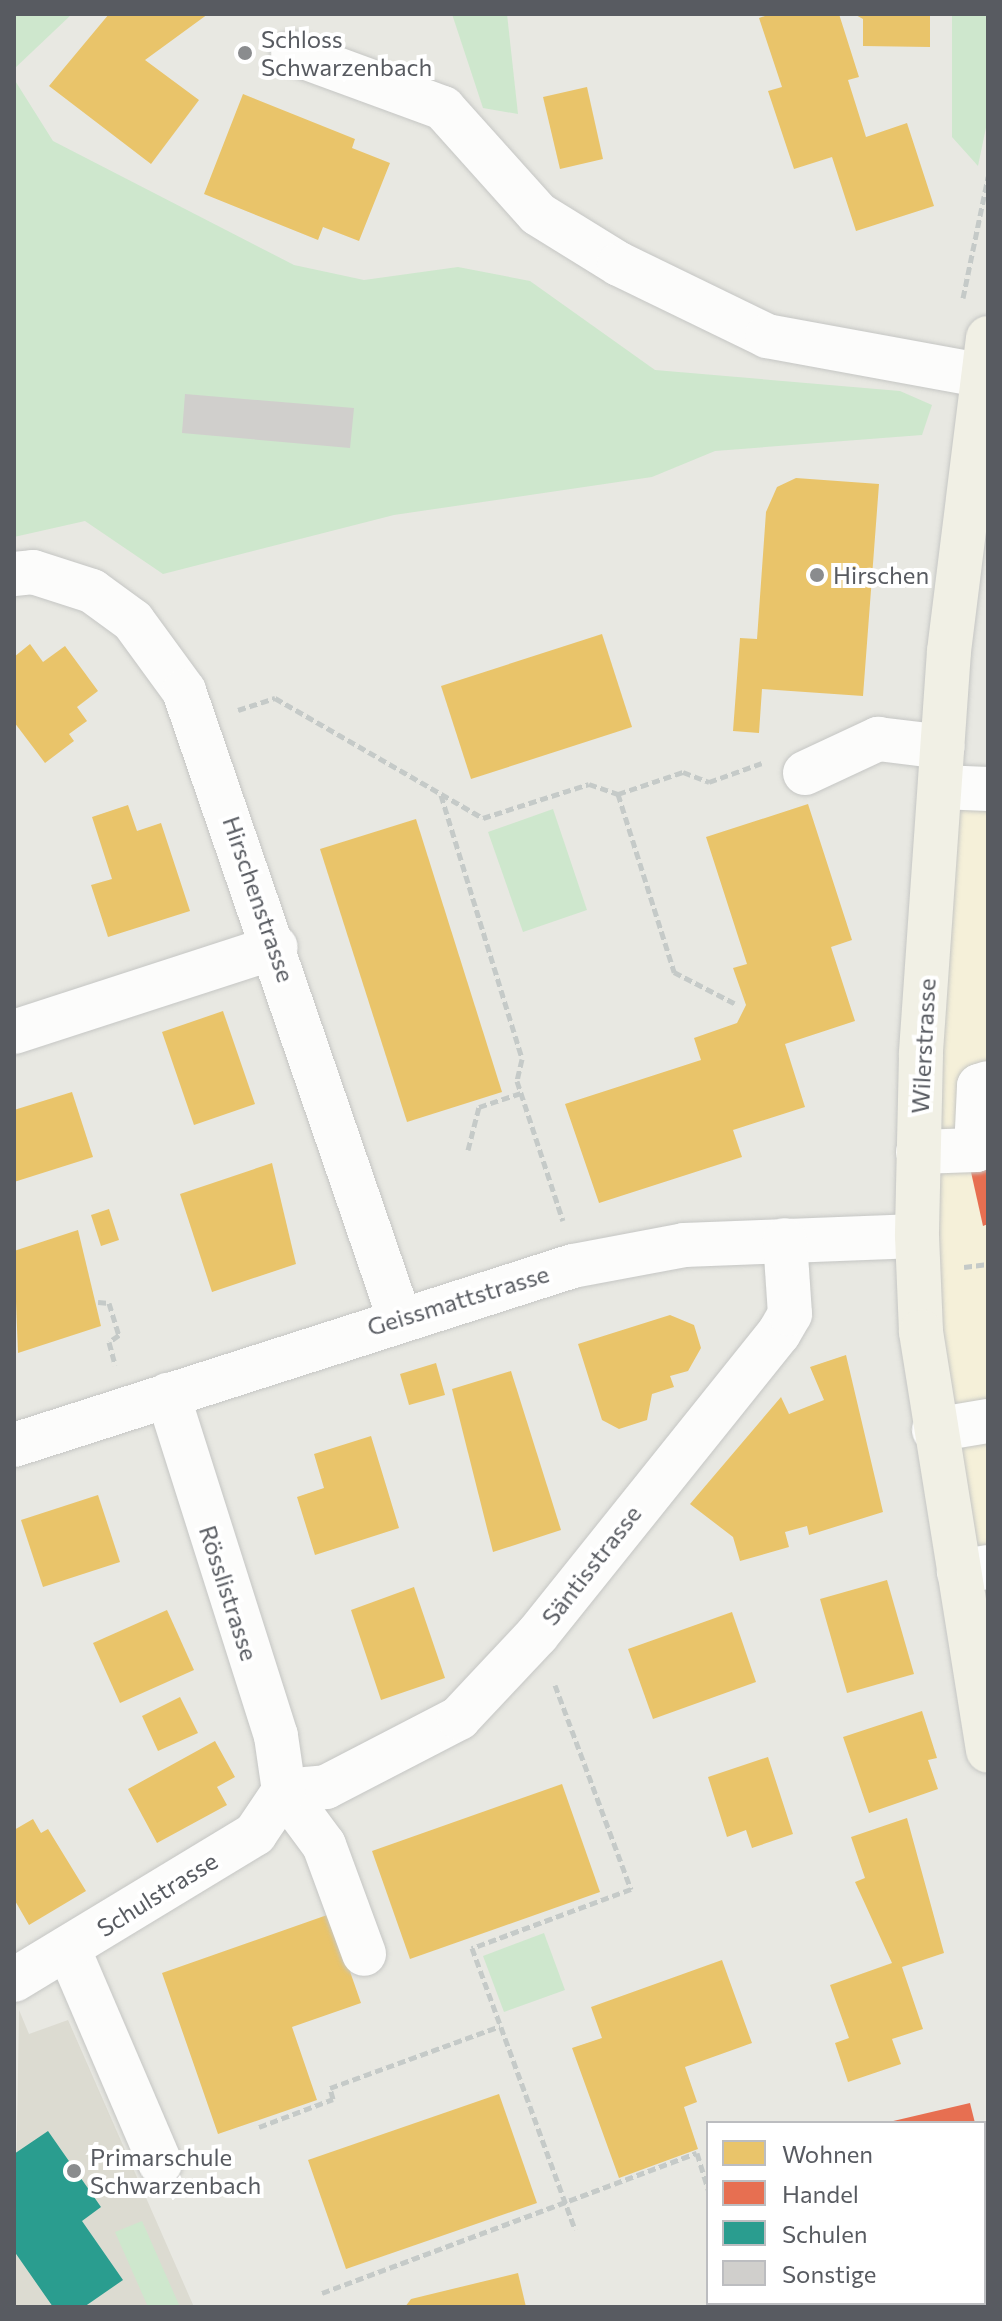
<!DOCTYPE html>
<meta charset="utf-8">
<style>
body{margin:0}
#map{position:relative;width:1002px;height:2321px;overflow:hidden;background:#e8e8e2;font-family:Commissioner,sans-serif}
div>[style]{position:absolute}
.commercial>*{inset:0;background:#f5f0d9}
.education>*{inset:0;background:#dcdbd1}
.green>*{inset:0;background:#cee7cd}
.homes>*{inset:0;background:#e9c46a}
.shops>*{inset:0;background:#e76f51}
.schools>*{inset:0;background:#2a9d8f}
.building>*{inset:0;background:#d0cfcc}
.path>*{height:5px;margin-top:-2.5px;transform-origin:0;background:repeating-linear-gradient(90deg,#c5cac8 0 8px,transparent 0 12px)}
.roads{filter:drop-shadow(0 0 2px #c5c6c4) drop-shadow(0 0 2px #c5c6c4)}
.minor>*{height:44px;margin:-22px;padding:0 22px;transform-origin:22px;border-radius:22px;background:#fcfcfb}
.major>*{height:44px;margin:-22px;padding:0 22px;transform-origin:22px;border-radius:22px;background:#f1f0e5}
.dots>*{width:22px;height:22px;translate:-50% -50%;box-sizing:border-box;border:4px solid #fff;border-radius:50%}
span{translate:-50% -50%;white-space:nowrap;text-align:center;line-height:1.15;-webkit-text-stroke:8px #fff;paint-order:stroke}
.poi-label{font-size:24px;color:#585b61}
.left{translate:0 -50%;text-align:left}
.street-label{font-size:24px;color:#585b61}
.frame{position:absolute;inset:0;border:16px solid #585b61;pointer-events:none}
.legend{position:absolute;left:706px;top:2121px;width:280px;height:184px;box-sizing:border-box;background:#fff;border:2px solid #bcbdc0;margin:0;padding:10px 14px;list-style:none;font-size:24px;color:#585b61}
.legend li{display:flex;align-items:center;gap:16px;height:40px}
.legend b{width:40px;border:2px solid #bcbdc0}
</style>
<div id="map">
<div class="commercial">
<i style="clip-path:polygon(941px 787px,988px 789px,988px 1751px,934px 1430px)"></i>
</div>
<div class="education">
<i style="clip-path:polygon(19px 2010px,29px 2034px,68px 2020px,194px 2307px,14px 2307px)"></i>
</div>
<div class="green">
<i style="clip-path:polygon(14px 14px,72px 14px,14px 69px)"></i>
<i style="clip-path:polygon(452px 14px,507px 14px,518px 114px,483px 108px)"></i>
<i style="clip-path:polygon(952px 14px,988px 14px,988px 118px,978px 166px,952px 137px)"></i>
<i style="clip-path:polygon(14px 79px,53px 141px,294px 265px,364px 280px,458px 267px,530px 281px,655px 370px,900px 391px,932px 405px,922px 435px,715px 451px,652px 477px,394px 515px,163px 574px,85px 521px,14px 537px)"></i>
<i style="clip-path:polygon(553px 809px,587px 910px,523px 932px,488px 832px)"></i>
<i style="clip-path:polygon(544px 1933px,565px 1990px,504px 2012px,483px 1956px)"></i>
<i style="clip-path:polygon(142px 2221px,180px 2307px,148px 2307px,115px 2232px)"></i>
</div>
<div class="homes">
<i style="clip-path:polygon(109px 14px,208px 14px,145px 60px,199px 100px,151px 164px,49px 86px)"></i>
<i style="clip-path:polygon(771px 14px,839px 14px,859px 77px,848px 80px,866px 137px,907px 123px,934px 206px,856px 231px,832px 157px,794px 169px,768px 91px,782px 87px,759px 18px)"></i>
<i style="clip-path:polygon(854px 14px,930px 14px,930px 47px,863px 46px,863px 19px)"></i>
<i style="clip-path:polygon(587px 87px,603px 159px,560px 169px,543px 97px)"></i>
<i style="clip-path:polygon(243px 94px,355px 139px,352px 148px,390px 163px,359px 241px,323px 227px,318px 240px,204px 194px)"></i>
<i style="clip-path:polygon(796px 478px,879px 484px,863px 696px,762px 689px,759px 733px,733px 731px,740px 638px,757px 639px,766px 512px,777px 487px)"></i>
<i style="clip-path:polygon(602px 634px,632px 727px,471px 779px,441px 686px)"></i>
<i style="clip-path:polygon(30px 644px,43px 662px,65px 646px,98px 691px,77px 707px,87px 721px,69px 734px,74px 741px,45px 763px,14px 722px,14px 657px)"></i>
<i style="clip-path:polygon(808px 804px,852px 940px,831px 947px,855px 1021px,785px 1044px,805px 1107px,733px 1130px,742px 1157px,599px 1203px,565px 1104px,701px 1060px,694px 1038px,737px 1023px,746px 1005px,733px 968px,747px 964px,706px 837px)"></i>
<i style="clip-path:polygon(128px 805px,137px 831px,161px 823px,190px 911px,108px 937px,91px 885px,112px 879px,92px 817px)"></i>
<i style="clip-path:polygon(416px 819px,502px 1092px,407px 1122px,320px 849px)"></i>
<i style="clip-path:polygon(223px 1011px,255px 1104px,194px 1125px,162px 1032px)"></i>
<i style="clip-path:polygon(72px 1092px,93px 1157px,14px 1182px,14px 1110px)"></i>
<i style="clip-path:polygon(272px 1163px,296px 1264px,212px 1292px,180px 1194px)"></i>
<i style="clip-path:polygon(109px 1209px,119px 1240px,101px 1246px,91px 1215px)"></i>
<i style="clip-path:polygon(78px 1230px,101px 1326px,18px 1353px,14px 1251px)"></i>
<i style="clip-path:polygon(670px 1315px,694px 1325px,701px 1348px,688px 1371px,670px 1376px,674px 1387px,652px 1394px,647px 1420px,619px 1429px,602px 1420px,578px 1344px)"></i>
<i style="clip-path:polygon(846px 1355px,883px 1512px,809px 1535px,807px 1526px,785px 1532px,789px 1547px,740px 1561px,733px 1537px,690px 1504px,781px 1397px,789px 1414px,824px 1400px,810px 1367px)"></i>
<i style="clip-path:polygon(436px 1363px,445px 1395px,409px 1405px,400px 1374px)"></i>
<i style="clip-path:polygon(511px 1371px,561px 1530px,493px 1552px,452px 1389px)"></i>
<i style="clip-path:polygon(371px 1436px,399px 1528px,315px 1555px,297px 1497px,324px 1488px,314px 1454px)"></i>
<i style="clip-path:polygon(98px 1495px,120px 1562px,43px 1587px,21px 1520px)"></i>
<i style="clip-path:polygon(887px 1580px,914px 1674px,847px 1693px,820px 1599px)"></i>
<i style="clip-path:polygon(414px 1587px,445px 1678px,381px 1700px,351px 1610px)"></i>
<i style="clip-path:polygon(167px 1610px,194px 1670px,120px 1703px,93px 1643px)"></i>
<i style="clip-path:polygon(732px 1612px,756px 1682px,653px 1719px,628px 1649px)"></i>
<i style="clip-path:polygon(180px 1697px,198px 1733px,158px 1751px,142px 1716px)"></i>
<i style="clip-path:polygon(922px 1711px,937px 1758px,928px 1760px,938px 1789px,869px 1813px,843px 1737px)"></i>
<i style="clip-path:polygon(215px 1741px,235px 1777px,217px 1787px,227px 1805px,157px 1843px,128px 1789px)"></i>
<i style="clip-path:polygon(768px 1757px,793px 1834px,752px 1848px,746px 1830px,727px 1837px,708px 1777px)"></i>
<i style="clip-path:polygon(562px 1784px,600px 1892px,410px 1959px,372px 1851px)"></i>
<i style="clip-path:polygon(907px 1818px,944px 1953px,902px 1967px,923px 2029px,892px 2039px,901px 2064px,848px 2082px,835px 2043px,849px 2038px,830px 1985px,892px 1963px,855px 1882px,865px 1878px,851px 1837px)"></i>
<i style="clip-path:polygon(33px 1819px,41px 1833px,48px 1829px,86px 1891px,29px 1925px,14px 1899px,14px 1830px)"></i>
<i style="clip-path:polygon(330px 1914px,361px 2003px,292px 2027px,317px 2100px,218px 2134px,162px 1973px)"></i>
<i style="clip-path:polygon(722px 1960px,752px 2043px,685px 2067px,697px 2102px,684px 2107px,698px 2149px,619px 2178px,572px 2048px,602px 2038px,591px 2007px)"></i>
<i style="clip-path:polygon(499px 2094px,537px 2203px,346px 2269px,308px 2160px)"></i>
<i style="clip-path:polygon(518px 2273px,526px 2307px,405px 2307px,411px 2299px)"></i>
</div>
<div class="shops">
<i style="clip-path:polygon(988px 1167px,988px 1224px,983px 1226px,971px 1172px)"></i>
<i style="clip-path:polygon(970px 2103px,975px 2123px,889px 2123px,889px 2122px)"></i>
<i style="clip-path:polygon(985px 2198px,988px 2290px,984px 2291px,984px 2198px)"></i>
</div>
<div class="schools">
<i style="clip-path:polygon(48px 2131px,101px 2207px,82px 2221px,123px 2280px,84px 2307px,53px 2307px,14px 2251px,14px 2154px)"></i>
</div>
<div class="building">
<i style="clip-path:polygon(185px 394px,354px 408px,350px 448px,182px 433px)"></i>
</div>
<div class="path">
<i style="left:963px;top:298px;width:124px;rotate:-78.3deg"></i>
<i style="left:238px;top:710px;width:39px;rotate:-18deg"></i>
<i style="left:275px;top:698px;width:240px;rotate:30deg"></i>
<i style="left:483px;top:818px;width:111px;rotate:-17.8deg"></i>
<i style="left:589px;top:784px;width:31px;rotate:19deg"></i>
<i style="left:618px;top:794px;width:69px;rotate:-18.7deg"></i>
<i style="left:683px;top:772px;width:28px;rotate:21deg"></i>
<i style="left:709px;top:782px;width:56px;rotate:-19.7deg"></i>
<i style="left:618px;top:794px;width:187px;rotate:72.5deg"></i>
<i style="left:674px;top:972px;width:68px;rotate:27.3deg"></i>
<i style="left:441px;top:795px;width:276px;rotate:72.9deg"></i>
<i style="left:522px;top:1059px;width:23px;rotate:103deg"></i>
<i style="left:517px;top:1081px;width:147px;rotate:71.8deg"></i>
<i style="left:468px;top:1150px;width:44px;rotate:-75.7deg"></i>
<i style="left:479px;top:1107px;width:44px;rotate:-18.4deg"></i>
<i style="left:964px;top:1267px;width:24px;rotate:-7deg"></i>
<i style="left:98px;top:1302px;width:11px;rotate:5deg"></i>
<i style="left:109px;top:1303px;width:34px;rotate:73deg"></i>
<i style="left:119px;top:1335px;width:12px;rotate:145deg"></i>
<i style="left:109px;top:1342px;width:24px;rotate:75deg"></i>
<i style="left:555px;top:1685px;width:218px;rotate:69.6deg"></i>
<i style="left:631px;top:1889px;width:170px;rotate:159.6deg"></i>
<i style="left:472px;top:1948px;width:300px;rotate:69.9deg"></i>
<i style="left:259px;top:2127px;width:79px;rotate:-20.7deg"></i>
<i style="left:333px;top:2099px;width:11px;rotate:-105deg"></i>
<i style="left:330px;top:2088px;width:181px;rotate:-20deg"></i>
<i style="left:322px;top:2293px;width:400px;rotate:-20.5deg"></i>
<i style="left:697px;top:2153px;width:39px;rotate:73deg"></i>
</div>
<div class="roads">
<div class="minor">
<i style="left:293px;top:53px;width:160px;rotate:20.1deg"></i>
<i style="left:443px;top:108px;width:142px;rotate:48.1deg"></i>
<i style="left:538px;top:214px;width:95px;rotate:31.7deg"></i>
<i style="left:619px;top:264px;width:165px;rotate:25.9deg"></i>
<i style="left:767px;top:336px;width:217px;rotate:10.4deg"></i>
<i style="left:14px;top:574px;width:19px;rotate:-6deg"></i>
<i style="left:33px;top:572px;width:62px;rotate:17.9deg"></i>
<i style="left:92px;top:591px;width:51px;rotate:36.2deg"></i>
<i style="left:133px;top:621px;width:87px;rotate:53.9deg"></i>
<i style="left:184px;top:691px;width:662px;rotate:71.04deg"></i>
<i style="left:805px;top:773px;width:81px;rotate:-25deg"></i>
<i style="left:878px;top:739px;width:65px;rotate:7deg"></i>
<i style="left:941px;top:787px;width:47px;rotate:2.4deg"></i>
<i style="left:14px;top:1032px;width:275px;rotate:-18deg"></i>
<i style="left:918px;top:1152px;width:58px;rotate:-2deg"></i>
<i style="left:976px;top:1150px;width:64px;rotate:-87.3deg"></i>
<i style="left:979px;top:1086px;width:9px;rotate:-18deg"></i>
<i style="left:934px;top:1430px;width:55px;rotate:-9.5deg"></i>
<i style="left:14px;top:1445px;width:587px;rotate:-17.76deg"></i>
<i style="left:573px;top:1266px;width:113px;rotate:-10.7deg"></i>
<i style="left:684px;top:1245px;width:233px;rotate:-2.2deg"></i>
<i style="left:959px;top:1572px;width:29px;rotate:-10deg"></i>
<i style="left:284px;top:1791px;width:42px;rotate:-5.4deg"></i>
<i style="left:326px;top:1787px;width:150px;rotate:-27.4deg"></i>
<i style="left:459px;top:1718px;width:114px;rotate:-46.8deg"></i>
<i style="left:537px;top:1635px;width:387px;rotate:-51.3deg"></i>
<i style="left:779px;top:1333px;width:22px;rotate:-60deg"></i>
<i style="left:790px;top:1314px;width:74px;rotate:-93.9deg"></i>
<i style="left:284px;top:1791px;width:67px;rotate:53.5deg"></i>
<i style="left:324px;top:1845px;width:116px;rotate:69.8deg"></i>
<i style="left:68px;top:1948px;width:234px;rotate:66.8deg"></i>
<i style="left:14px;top:1980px;width:282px;rotate:-31.2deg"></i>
<i style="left:255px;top:1834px;width:52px;rotate:-56deg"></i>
<i style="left:284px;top:1791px;width:56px;rotate:-98.3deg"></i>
<i style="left:276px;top:1736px;width:358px;rotate:-107.6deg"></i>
</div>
<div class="major">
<i style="left:988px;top:338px;width:315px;rotate:97.1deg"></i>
<i style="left:949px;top:651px;width:405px;rotate:94deg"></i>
<i style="left:921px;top:1055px;width:181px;rotate:91.3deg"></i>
<i style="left:917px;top:1236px;width:96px;rotate:87.6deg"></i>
<i style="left:921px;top:1332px;width:424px;rotate:80.9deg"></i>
</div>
</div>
<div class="dots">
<i style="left:245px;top:53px;background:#8a8c8e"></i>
<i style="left:817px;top:575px;background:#8a8c8e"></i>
<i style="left:74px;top:2171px;background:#8a8c8e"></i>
</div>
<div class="poi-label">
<span class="left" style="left:261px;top:53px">Schloss<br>Schwarzenbach</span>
<span class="left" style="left:833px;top:575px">Hirschen</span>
<span class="left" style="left:90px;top:2171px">Primarschule<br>Schwarzenbach</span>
</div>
<div class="street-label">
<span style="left:259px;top:899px;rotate:71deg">Hirschenstrasse</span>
<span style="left:923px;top:1046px;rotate:-87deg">Wilerstrasse</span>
<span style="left:458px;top:1300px;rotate:-17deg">Geissmattstrasse</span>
<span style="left:591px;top:1565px;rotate:-52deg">Säntisstrasse</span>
<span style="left:229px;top:1593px;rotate:72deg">Rösslistrasse</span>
<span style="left:157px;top:1894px;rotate:-32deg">Schulstrasse</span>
</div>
<div class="frame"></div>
<ul class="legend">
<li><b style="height:22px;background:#e9c46a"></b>Wohnen</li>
<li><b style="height:22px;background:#e76f51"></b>Handel</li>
<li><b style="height:22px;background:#2a9d8f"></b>Schulen</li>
<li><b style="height:22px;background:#d0cfcc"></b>Sonstige</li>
</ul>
</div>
